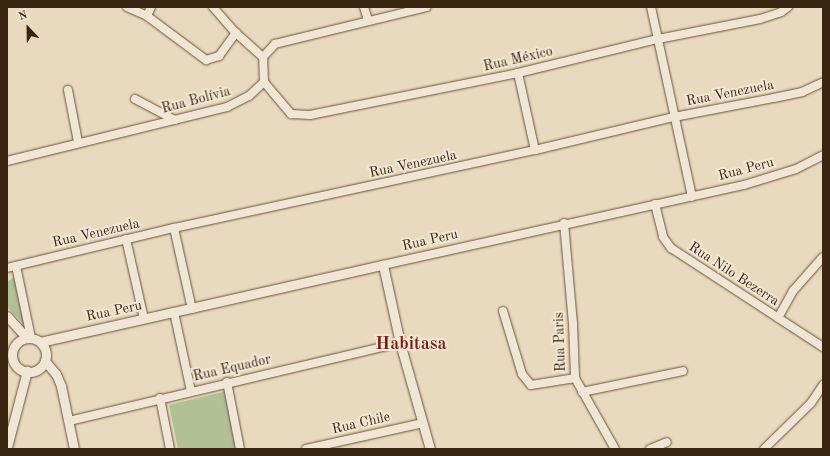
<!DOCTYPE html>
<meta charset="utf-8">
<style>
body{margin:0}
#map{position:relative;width:830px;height:456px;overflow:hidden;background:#e9d9be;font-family:"Old Standard TT",serif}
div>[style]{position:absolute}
.green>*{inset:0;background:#b1c095}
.roads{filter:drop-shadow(0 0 1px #66533c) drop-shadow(0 0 1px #66533c)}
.minor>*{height:8px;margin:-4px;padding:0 4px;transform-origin:4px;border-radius:4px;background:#f1e6d5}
.tertiary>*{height:9px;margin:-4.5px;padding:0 4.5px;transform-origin:4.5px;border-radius:4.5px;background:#f1e6d5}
.tertiary>.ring{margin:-4.5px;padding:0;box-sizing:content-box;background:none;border:9px solid #f1e6d5;border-radius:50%}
span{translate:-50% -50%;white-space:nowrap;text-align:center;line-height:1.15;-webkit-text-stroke:4px #f1e6d5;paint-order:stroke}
.street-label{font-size:14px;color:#3a2610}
.district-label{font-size:18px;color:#7a1f14;font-weight:700}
.frame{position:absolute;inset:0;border:8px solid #3a2610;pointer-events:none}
.north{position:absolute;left:8px;top:8px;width:40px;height:40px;-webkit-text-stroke:3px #f1e6d5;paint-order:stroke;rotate:338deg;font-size:11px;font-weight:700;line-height:16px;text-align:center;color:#3a2610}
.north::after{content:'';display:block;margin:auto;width:14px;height:18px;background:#3a2610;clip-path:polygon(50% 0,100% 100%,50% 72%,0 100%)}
</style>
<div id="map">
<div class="green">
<i style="clip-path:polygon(14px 277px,27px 327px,7px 307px,7px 282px)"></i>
<i style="clip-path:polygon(227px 391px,238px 449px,178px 449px,169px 405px)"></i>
</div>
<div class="roads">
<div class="minor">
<i style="left:127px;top:7px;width:22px;rotate:24deg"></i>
<i style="left:147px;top:16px;width:74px;rotate:36.7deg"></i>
<i style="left:206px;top:60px;width:14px;rotate:-17deg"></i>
<i style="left:219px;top:56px;width:29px;rotate:-54deg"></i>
<i style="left:213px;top:7px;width:35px;rotate:49deg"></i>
<i style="left:236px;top:33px;width:36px;rotate:42deg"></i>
<i style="left:364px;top:7px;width:14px;rotate:73deg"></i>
<i style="left:651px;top:7px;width:194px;rotate:77.8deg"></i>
<i style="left:147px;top:16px;width:10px;rotate:-66deg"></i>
<i style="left:518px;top:73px;width:79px;rotate:77.6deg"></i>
<i style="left:264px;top:82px;width:42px;rotate:49.8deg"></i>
<i style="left:291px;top:114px;width:19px;rotate:3deg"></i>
<i style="left:310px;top:115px;width:212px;rotate:-11.4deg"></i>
<i style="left:518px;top:73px;width:144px;rotate:-13.7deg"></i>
<i style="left:658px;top:39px;width:104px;rotate:-11.1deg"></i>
<i style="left:760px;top:19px;width:22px;rotate:-18deg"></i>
<i style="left:781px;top:12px;width:9px;rotate:-36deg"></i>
<i style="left:68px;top:90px;width:53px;rotate:79.1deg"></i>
<i style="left:135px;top:99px;width:45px;rotate:27.7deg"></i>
<i style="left:7px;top:161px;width:227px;rotate:-13.8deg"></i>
<i style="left:227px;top:107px;width:25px;rotate:-27deg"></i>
<i style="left:249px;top:96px;width:21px;rotate:-43deg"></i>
<i style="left:264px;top:82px;width:25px;rotate:-92deg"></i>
<i style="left:263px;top:57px;width:18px;rotate:-47deg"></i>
<i style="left:275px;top:44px;width:156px;rotate:-13.7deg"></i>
<i style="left:655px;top:204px;width:34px;rotate:76deg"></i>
<i style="left:663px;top:237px;width:14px;rotate:54deg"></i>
<i style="left:671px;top:248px;width:181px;rotate:33.1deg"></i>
<i style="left:564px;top:223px;width:100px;rotate:84.9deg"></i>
<i style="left:573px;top:323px;width:55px;rotate:87.9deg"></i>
<i style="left:575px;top:378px;width:81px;rotate:60.6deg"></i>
<i style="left:174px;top:228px;width:83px;rotate:77.5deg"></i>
<i style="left:126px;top:239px;width:82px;rotate:77.3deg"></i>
<i style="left:383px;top:265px;width:370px;rotate:-12.5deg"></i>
<i style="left:744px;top:185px;width:54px;rotate:-17.1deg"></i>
<i style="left:796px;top:169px;width:30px;rotate:-27deg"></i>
<i style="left:16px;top:266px;width:74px;rotate:78.2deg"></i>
<i style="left:7px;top:268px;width:172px;rotate:-13.5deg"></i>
<i style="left:174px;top:228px;width:369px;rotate:-12.2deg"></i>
<i style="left:535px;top:150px;width:143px;rotate:-13.4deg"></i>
<i style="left:674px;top:117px;width:102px;rotate:-10.8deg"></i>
<i style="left:774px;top:98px;width:29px;rotate:-12deg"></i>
<i style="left:802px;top:92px;width:23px;rotate:-25deg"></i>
<i style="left:503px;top:311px;width:66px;rotate:73.2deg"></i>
<i style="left:522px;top:374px;width:14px;rotate:51deg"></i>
<i style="left:531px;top:385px;width:45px;rotate:-9deg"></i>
<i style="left:174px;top:312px;width:81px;rotate:77.9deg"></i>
<i style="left:778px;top:318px;width:31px;rotate:-61deg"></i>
<i style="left:793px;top:291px;width:45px;rotate:-48.6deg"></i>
<i style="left:227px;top:382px;width:68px;rotate:79deg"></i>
<i style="left:582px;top:392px;width:103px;rotate:-11.7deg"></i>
<i style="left:160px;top:398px;width:52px;rotate:78.9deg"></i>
<i style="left:69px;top:421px;width:340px;rotate:-13.3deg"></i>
<i style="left:306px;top:449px;width:120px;rotate:-12.5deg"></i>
<i style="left:650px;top:449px;width:18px;rotate:-22deg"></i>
<i style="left:764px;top:449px;width:66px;rotate:-44.4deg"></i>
<i style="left:811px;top:403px;width:22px;rotate:-56deg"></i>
</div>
<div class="tertiary">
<i style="left:7px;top:316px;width:30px;rotate:48deg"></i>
<i class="ring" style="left:12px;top:338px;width:25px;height:25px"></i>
<i style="left:40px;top:342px;width:352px;rotate:-12.7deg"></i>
<i style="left:383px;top:265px;width:80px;rotate:77.7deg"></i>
<i style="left:400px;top:343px;width:110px;rotate:74.2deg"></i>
<i style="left:45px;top:361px;width:17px;rotate:50deg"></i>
<i style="left:56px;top:374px;width:13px;rotate:67deg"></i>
<i style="left:61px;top:386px;width:64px;rotate:78.3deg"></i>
<i style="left:7px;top:447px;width:79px;rotate:-75.3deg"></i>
</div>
</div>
<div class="street-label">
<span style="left:518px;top:59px;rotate:-13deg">Rua México</span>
<span style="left:730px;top:93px;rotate:-11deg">Rua Venezuela</span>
<span style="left:196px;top:100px;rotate:-15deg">Rua Bolívia</span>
<span style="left:413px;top:164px;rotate:-12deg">Rua Venezuela</span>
<span style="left:746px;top:169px;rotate:-15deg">Rua Peru</span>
<span style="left:96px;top:233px;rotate:-13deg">Rua Venezuela</span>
<span style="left:430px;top:240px;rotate:-13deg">Rua Peru</span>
<span style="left:734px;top:274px;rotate:33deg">Rua Nilo Bezerra</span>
<span style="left:114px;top:311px;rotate:-12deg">Rua Peru</span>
<span style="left:560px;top:342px;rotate:-92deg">Rua Paris</span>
<span style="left:232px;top:368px;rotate:-13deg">Rua Equador</span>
<span style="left:361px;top:423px;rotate:-13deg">Rua Chile</span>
</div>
<div class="district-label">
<span style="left:411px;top:344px">Habitasa</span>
</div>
<div class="frame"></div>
<div class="north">N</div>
</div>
